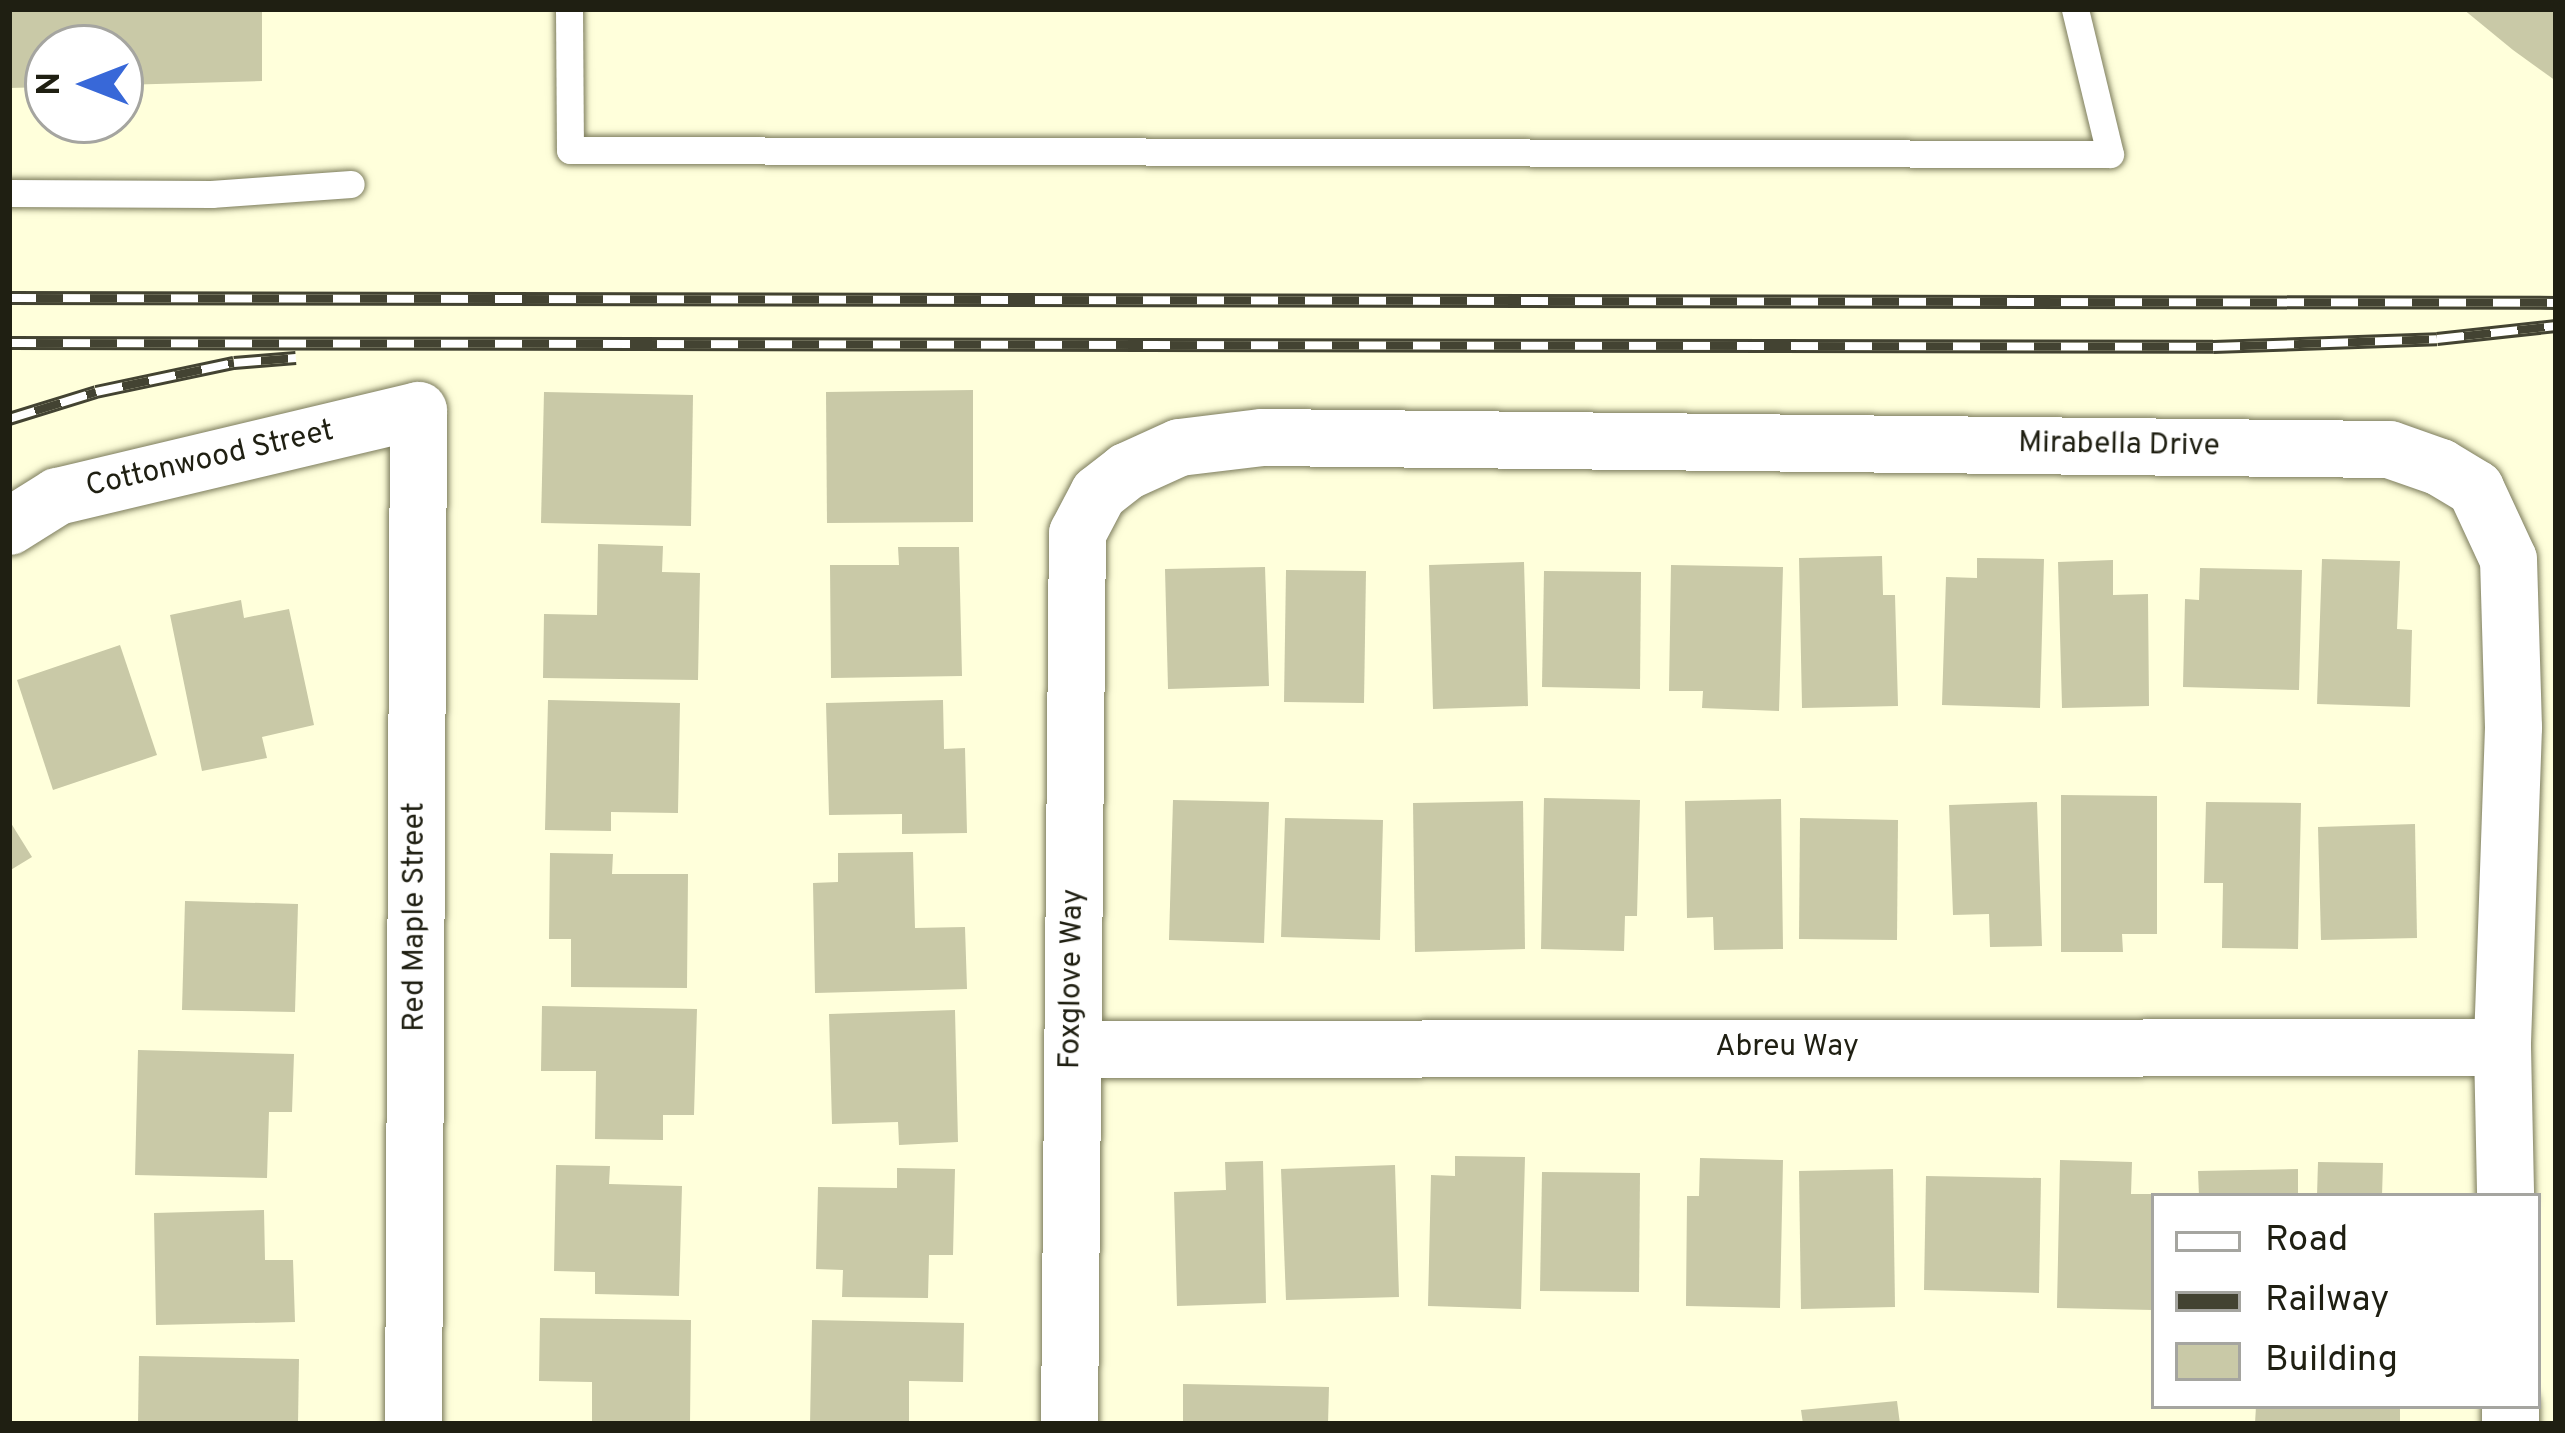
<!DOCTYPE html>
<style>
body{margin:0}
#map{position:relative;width:2565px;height:1433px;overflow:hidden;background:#ffffdb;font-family:Overpass,sans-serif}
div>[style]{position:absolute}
.building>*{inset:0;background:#c9c9a7}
.roads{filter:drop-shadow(0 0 3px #7c7c5c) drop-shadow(0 0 3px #7c7c5c)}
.lane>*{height:27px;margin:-13.5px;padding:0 13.5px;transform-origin:13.5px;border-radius:13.5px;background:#fff}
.street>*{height:57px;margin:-28.5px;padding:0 28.5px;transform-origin:28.5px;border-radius:28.5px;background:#fff}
.rail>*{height:14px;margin-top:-7px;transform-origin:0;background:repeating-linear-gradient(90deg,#fff 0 27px,#434332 0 54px);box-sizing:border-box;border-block:3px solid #434332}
span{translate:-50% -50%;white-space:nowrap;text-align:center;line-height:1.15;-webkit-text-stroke:10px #fff;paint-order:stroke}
.street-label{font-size:30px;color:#1f1f12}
.frame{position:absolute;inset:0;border:12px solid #1f1f12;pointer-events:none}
.legend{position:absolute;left:2151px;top:1193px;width:390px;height:216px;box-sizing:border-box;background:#fff;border:3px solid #a5a5a0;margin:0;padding:15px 21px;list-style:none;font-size:36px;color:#1f1f12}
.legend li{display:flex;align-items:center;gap:24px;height:60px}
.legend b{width:60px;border:3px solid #a5a5a0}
.north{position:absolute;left:24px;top:24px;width:120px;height:120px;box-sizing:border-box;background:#fff;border:3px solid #a5a5a0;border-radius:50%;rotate:270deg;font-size:33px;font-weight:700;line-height:48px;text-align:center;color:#1f1f12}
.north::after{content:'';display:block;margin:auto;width:42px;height:54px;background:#3868d8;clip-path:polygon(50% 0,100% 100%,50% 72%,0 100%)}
</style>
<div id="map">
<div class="building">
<i style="clip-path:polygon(9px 9px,262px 9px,262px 81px,120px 85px,120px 48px,48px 48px,48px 87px,9px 88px)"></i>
<i style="clip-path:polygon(2463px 9px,2556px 9px,2556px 81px,2513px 50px)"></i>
<i style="clip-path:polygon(973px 390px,973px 522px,827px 523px,826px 392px)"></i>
<i style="clip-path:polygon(544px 392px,693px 395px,691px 526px,541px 523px)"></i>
<i style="clip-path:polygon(598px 544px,663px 546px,662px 572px,700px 573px,698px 680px,543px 678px,544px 614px,597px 615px)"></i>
<i style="clip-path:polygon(898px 547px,959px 547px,962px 676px,831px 678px,830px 565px,899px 565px)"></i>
<i style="clip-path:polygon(1882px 556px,1883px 595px,1895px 595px,1898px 706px,1802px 708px,1799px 558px)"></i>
<i style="clip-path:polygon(1977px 558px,2044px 559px,2040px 708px,1942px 705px,1946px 577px,1977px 578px)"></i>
<i style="clip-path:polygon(2322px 559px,2400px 561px,2397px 629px,2412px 630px,2410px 707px,2317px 704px)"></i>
<i style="clip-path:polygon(2113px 560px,2113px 595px,2148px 594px,2149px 706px,2062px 708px,2058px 562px)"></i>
<i style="clip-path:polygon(1524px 562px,1528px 706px,1433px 709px,1429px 565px)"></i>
<i style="clip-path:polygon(1671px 565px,1783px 567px,1779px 711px,1702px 708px,1703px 691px,1669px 691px)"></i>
<i style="clip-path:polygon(1265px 567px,1269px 686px,1168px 689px,1165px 569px)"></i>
<i style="clip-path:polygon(2200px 568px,2302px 570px,2299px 690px,2183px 687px,2185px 599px,2199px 600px)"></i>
<i style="clip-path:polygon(1286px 570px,1366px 571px,1364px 703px,1284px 702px)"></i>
<i style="clip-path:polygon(1544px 571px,1641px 572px,1640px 689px,1542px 687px)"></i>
<i style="clip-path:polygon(241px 600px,244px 618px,289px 609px,314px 725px,262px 737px,267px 758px,202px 771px,170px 615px)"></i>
<i style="clip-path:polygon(120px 645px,157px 755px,53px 790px,17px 680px)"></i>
<i style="clip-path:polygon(548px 700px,680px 703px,678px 813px,611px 812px,611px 831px,545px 830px)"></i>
<i style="clip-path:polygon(943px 700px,944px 749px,965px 748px,967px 833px,902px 834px,902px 814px,829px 815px,826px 703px)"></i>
<i style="clip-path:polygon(2061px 795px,2157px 796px,2157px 934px,2122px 934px,2123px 952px,2061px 952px)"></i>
<i style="clip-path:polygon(1544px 798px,1640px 800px,1637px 916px,1625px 916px,1624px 951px,1541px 949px)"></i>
<i style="clip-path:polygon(1781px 799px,1783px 949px,1714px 950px,1713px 917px,1687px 918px,1685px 801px)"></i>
<i style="clip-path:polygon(1173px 800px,1269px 802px,1264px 943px,1169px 940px)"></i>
<i style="clip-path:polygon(1523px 801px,1525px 949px,1415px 952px,1413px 803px)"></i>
<i style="clip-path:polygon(2037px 802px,2042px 946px,1990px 947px,1989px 914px,1953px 915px,1949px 805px)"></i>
<i style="clip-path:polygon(2206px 802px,2301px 803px,2298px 949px,2222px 948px,2223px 883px,2204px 883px)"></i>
<i style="clip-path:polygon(1285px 818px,1383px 820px,1380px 940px,1281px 937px)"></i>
<i style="clip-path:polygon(1800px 818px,1898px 820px,1897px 940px,1799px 939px)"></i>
<i style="clip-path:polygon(9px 820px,32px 857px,9px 871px)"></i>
<i style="clip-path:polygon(2415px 824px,2417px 938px,2321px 940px,2318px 827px)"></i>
<i style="clip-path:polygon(913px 852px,915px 928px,965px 927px,967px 989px,815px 993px,813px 883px,838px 882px,838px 853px)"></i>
<i style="clip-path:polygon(550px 853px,613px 854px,612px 874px,688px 874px,687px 988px,571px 987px,571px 939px,549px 939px)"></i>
<i style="clip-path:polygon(185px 901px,298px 904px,295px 1012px,182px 1010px)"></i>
<i style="clip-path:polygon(542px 1006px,697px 1009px,694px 1115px,663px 1115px,663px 1140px,595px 1139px,596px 1071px,541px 1071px)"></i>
<i style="clip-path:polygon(955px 1010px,958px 1142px,899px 1145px,898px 1122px,832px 1124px,829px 1014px)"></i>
<i style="clip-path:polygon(138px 1050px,294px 1054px,292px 1112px,269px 1112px,267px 1178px,135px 1175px)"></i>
<i style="clip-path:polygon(1455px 1156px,1525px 1157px,1521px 1309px,1428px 1306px,1431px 1175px,1455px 1176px)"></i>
<i style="clip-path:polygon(1700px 1158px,1783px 1160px,1780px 1308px,1686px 1306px,1687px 1196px,1699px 1196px)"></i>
<i style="clip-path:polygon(2060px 1160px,2132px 1162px,2131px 1194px,2154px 1194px,2153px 1310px,2057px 1308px)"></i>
<i style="clip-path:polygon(1263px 1161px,1266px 1303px,1177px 1306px,1174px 1192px,1226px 1190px,1225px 1162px)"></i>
<i style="clip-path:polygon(2318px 1162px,2383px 1163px,2382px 1196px,2317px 1196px)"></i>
<i style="clip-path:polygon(556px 1165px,610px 1166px,609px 1184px,682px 1186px,679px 1296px,595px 1294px,595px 1272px,554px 1271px)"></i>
<i style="clip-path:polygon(1395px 1165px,1399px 1297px,1286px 1300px,1281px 1169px)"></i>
<i style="clip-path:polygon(897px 1168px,955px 1169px,953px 1255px,929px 1255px,928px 1298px,842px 1297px,843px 1270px,816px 1269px,818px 1187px,897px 1188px)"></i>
<i style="clip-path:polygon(1893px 1169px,1895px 1307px,1801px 1309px,1799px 1171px)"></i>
<i style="clip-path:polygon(2298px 1169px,2298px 1196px,2199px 1196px,2198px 1171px)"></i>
<i style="clip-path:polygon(1542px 1172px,1640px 1173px,1639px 1292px,1540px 1291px)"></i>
<i style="clip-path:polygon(1926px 1176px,2041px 1178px,2039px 1293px,1924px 1290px)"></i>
<i style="clip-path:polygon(264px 1210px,265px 1260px,293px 1260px,295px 1322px,156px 1325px,154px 1213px)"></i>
<i style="clip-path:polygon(540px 1318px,691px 1320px,690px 1424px,592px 1424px,592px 1382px,539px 1381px)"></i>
<i style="clip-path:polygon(812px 1320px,964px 1323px,963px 1382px,909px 1381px,909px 1424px,810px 1424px)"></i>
<i style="clip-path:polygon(139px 1356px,299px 1359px,298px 1424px,138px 1424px)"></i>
<i style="clip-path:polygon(1183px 1384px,1329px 1387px,1328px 1424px,1183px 1424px)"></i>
<i style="clip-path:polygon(1897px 1401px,1900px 1424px,1803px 1424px,1801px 1410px)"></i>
<i style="clip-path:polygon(2256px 1406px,2400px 1406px,2400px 1424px,2255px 1424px)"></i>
</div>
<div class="roads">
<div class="lane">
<i style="left:569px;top:9px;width:141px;rotate:89.6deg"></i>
<i style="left:570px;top:150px;width:1540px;rotate:0.15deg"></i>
<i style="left:2110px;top:154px;width:149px;rotate:-103.6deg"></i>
<i style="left:9px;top:193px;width:202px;rotate:0.3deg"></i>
<i style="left:211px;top:194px;width:140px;rotate:-4.1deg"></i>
</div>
<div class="street">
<i style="left:9px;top:526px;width:57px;rotate:-32deg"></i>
<i style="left:57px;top:496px;width:371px;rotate:-13.4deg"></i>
<i style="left:418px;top:410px;width:1014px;rotate:90.28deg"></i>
<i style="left:1072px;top:1049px;width:1430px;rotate:-0.08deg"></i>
<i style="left:2510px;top:1406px;width:18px;rotate:90deg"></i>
<i style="left:1069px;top:1424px;width:891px;rotate:-89.49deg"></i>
<i style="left:1077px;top:533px;width:45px;rotate:-62.3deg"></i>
<i style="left:1098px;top:493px;width:36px;rotate:-38deg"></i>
<i style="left:1126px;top:471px;width:58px;rotate:-24.4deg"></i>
<i style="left:1179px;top:447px;width:84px;rotate:-6.9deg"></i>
<i style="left:1262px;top:437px;width:1127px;rotate:0.61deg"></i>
<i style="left:2389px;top:449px;width:54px;rotate:19.4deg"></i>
<i style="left:2440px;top:467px;width:41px;rotate:31deg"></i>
<i style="left:2475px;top:488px;width:78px;rotate:65.1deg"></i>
<i style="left:2508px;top:559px;width:168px;rotate:88.3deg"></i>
<i style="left:2513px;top:727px;width:320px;rotate:92deg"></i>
<i style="left:2502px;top:1047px;width:149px;rotate:88.8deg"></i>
</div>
</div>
<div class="rail">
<i style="left:9px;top:298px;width:2547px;rotate:0.11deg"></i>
<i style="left:9px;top:343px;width:2204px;rotate:0.1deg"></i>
<i style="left:2213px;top:347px;width:224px;rotate:-2deg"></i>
<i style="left:2437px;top:339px;width:120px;rotate:-6.2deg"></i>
<i style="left:9px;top:419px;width:91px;rotate:-17.2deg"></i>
<i style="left:96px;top:392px;width:141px;rotate:-11.9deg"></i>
<i style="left:234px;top:363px;width:62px;rotate:-4.6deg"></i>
</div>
<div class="street-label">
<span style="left:2119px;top:446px;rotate:1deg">Mirabella Drive</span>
<span style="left:210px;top:460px;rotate:-13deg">Cottonwood Street</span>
<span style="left:416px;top:917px;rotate:-90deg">Red Maple Street</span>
<span style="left:1073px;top:979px;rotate:-89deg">Foxglove Way</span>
<span style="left:1787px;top:1048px">Abreu Way</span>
</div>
<div class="frame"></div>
<ul class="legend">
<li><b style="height:15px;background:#fff"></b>Road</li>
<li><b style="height:15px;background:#434332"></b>Railway</li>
<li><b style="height:33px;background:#c9c9a7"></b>Building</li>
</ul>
<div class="north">N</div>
</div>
